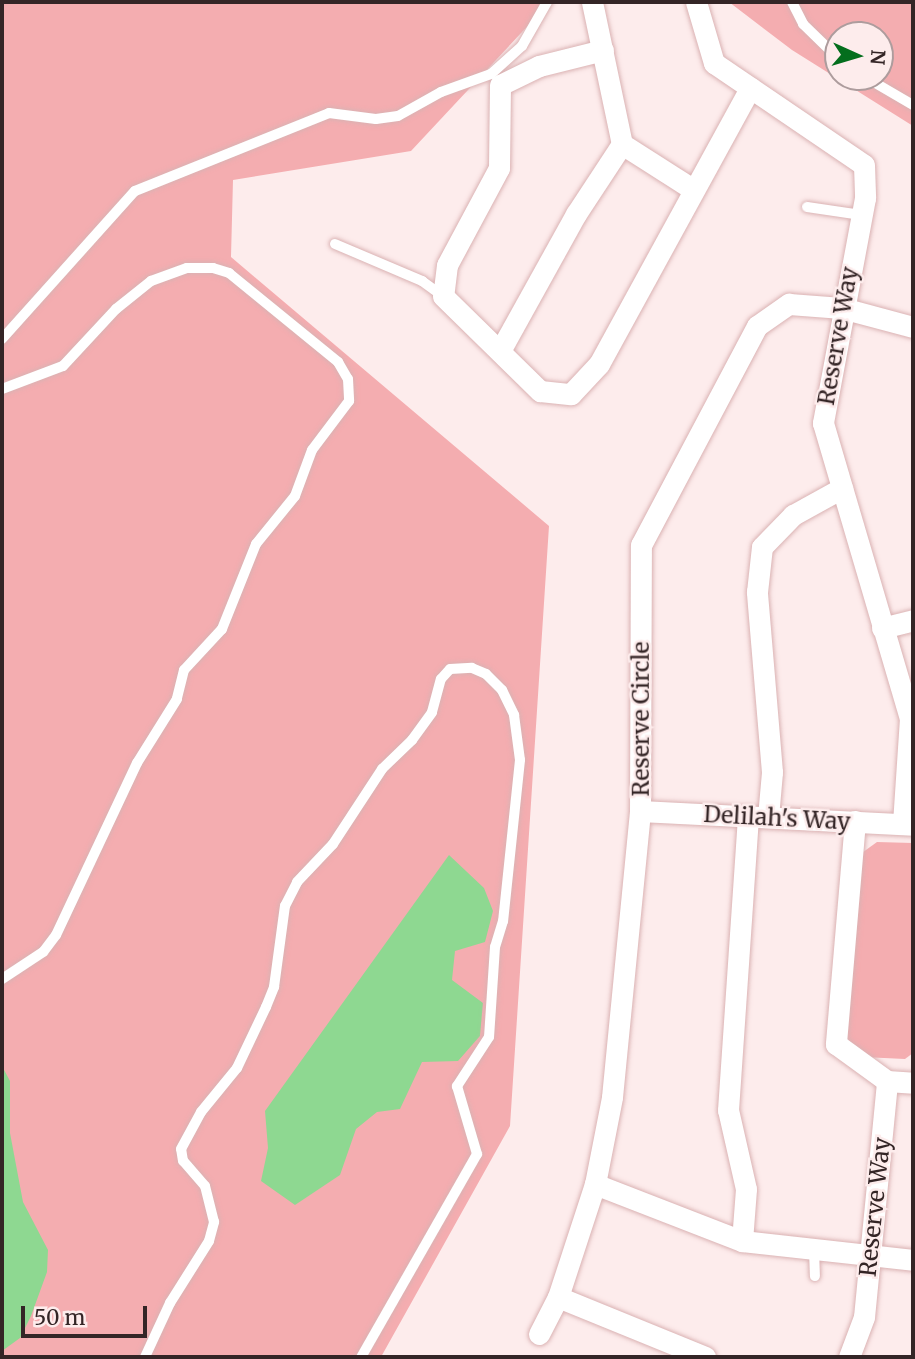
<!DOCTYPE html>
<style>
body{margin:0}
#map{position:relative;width:915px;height:1359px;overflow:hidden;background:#fdecec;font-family:Merriweather,serif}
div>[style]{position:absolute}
.green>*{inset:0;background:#f4adb0}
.water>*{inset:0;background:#8ed891}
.roads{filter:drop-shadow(0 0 2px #dab2b3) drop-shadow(0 0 2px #dab2b3)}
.lane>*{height:10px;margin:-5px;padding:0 5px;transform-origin:5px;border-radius:5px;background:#fff}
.street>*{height:21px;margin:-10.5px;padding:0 10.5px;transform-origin:10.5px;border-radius:10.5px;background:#fff}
span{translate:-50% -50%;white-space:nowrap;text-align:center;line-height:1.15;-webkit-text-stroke:5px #fdecec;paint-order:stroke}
.street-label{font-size:23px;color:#342526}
.frame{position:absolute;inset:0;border:4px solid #342526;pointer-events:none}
.north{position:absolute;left:824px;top:21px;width:70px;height:70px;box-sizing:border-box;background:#fdecec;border:2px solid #ad9c9d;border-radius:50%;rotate:94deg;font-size:19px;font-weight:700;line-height:28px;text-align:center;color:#342526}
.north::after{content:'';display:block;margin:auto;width:24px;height:32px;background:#046e1d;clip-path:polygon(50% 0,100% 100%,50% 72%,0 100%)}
.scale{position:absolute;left:21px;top:1306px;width:126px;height:32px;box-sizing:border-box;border:4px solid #342526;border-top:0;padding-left:9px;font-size:21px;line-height:24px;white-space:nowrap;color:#342526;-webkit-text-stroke:5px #fdecec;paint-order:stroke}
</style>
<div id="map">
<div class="green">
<i style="clip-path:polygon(2px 2px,550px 2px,411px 151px,233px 180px,231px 257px,549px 526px,510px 1126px,381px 1357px,2px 1357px)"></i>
<i style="clip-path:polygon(evenodd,729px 2px,913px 2px,913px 126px,792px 50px,729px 2px,838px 35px,880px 35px,880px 77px,838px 77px,838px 35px)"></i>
<i style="clip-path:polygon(877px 842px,913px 843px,913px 1053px,905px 1059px,863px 1057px,846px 1037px,859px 855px)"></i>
</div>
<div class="water">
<i style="clip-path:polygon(449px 855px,484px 888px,493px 911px,485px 942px,455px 951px,452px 980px,483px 1003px,480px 1036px,458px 1061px,422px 1062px,400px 1109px,377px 1112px,356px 1129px,340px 1175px,295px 1205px,261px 1181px,268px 1148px,265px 1111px)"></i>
<i style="clip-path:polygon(2px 1066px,10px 1081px,10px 1133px,23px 1202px,48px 1250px,47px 1272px,31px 1316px,20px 1338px,2px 1351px)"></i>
</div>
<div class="roads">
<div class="lane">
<i style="left:792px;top:2px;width:25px;rotate:63deg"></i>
<i style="left:803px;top:24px;width:49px;rotate:44.2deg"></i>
<i style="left:865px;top:77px;width:56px;rotate:30.3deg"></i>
<i style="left:807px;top:207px;width:55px;rotate:8.4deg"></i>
<i style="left:335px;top:244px;width:95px;rotate:23deg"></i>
<i style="left:422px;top:281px;width:26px;rotate:36deg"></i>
<i style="left:2px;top:339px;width:199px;rotate:-48.1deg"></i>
<i style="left:135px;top:191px;width:209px;rotate:-21.9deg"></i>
<i style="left:329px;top:113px;width:47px;rotate:7.3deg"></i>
<i style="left:376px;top:119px;width:22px;rotate:-8deg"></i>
<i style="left:398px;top:116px;width:49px;rotate:-29.2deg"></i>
<i style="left:441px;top:92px;width:53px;rotate:-19.8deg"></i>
<i style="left:491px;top:74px;width:42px;rotate:-42.1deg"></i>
<i style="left:522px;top:46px;width:51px;rotate:-60.4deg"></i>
<i style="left:2px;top:389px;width:65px;rotate:-20.7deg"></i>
<i style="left:63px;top:366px;width:78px;rotate:-47.1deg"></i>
<i style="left:116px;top:309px;width:45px;rotate:-38.7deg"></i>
<i style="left:151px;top:281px;width:38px;rotate:-20deg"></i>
<i style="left:187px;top:268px;width:26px"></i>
<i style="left:213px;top:268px;width:17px;rotate:17deg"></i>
<i style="left:229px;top:273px;width:141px;rotate:39.2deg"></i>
<i style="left:338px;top:362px;width:20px;rotate:60deg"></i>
<i style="left:348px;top:379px;width:22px;rotate:87deg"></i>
<i style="left:349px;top:401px;width:61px;rotate:127.1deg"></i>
<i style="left:312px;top:450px;width:49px;rotate:110.3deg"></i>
<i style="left:295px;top:496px;width:62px;rotate:129.1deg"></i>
<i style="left:256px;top:544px;width:92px;rotate:111.8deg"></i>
<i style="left:222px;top:629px;width:56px;rotate:132.8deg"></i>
<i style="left:184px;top:670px;width:30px;rotate:104deg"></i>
<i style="left:177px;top:699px;width:75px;rotate:122deg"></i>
<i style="left:137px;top:763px;width:190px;rotate:115.2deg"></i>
<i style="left:56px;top:935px;width:21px;rotate:127deg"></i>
<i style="left:43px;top:952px;width:49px;rotate:146.6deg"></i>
<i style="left:814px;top:1250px;width:26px;rotate:88deg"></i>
<i style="left:145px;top:1357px;width:60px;rotate:-65.2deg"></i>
<i style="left:170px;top:1303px;width:73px;rotate:-57.8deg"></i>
<i style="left:209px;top:1241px;width:20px;rotate:-75deg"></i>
<i style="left:214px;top:1222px;width:37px;rotate:-104deg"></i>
<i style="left:205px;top:1186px;width:33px;rotate:-131deg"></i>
<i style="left:183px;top:1161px;width:12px;rotate:-99deg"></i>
<i style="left:181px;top:1149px;width:42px;rotate:-61.6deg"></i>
<i style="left:201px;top:1112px;width:57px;rotate:-50.7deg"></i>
<i style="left:237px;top:1068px;width:68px;rotate:-64.6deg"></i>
<i style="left:266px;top:1007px;width:22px;rotate:-68deg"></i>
<i style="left:274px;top:987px;width:82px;rotate:-82.3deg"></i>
<i style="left:285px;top:906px;width:27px;rotate:-63deg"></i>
<i style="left:297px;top:882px;width:52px;rotate:-46.5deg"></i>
<i style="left:333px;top:844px;width:90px;rotate:-56.8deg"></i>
<i style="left:382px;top:769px;width:42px;rotate:-44deg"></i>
<i style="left:412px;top:740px;width:34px;rotate:-54deg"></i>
<i style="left:432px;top:712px;width:34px;rotate:-75deg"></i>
<i style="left:441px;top:679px;width:13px;rotate:-48deg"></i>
<i style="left:450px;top:669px;width:22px;rotate:-3deg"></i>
<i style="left:472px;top:668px;width:15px;rotate:23deg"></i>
<i style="left:486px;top:674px;width:23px;rotate:45deg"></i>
<i style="left:502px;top:690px;width:28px;rotate:64deg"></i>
<i style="left:514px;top:715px;width:45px;rotate:82.4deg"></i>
<i style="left:520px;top:760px;width:162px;rotate:96deg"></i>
<i style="left:503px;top:921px;width:27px;rotate:107deg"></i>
<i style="left:495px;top:947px;width:90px;rotate:93.8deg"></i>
<i style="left:489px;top:1037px;width:59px;rotate:123.1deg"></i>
<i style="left:457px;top:1086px;width:71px;rotate:73.6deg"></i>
<i style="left:477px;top:1154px;width:234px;rotate:119.7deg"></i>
</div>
<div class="street">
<i style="left:592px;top:2px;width:145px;rotate:78.1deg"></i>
<i style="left:622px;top:144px;width:85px;rotate:32.6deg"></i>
<i style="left:696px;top:2px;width:64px;rotate:73.6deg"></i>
<i style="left:714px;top:63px;width:181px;rotate:34.2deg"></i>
<i style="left:864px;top:165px;width:33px;rotate:88deg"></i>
<i style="left:865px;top:198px;width:229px;rotate:100.6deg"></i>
<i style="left:823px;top:423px;width:308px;rotate:73.6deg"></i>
<i style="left:910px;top:718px;width:106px;rotate:93.8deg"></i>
<i style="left:603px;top:50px;width:66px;rotate:166deg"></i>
<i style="left:539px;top:66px;width:43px;rotate:154deg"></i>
<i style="left:500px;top:85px;width:83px;rotate:90.7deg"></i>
<i style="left:499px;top:168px;width:110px;rotate:118.2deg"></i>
<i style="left:447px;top:265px;width:31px;rotate:97deg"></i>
<i style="left:443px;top:296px;width:136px;rotate:44.4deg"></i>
<i style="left:540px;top:391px;width:31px;rotate:6deg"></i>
<i style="left:571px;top:394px;width:41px;rotate:-47deg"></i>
<i style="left:599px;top:364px;width:315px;rotate:-61.3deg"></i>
<i style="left:500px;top:351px;width:157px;rotate:-61deg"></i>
<i style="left:576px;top:214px;width:84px;rotate:-56.7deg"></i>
<i style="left:882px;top:628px;width:32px;rotate:-14deg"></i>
<i style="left:640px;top:811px;width:273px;rotate:2.9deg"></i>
<i style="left:768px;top:817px;width:45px;rotate:-84.9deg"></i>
<i style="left:772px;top:772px;width:181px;rotate:-94.8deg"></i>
<i style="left:757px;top:592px;width:45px;rotate:-83.7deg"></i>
<i style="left:762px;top:547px;width:45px;rotate:-45.9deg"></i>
<i style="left:793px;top:515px;width:56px;rotate:-28.9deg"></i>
<i style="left:855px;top:821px;width:224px;rotate:94.9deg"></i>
<i style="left:836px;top:1044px;width:63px;rotate:36deg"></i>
<i style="left:595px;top:1184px;width:158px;rotate:21.2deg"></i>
<i style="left:742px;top:1241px;width:172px;rotate:6.3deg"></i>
<i style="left:742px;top:1241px;width:52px;rotate:-85.6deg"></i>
<i style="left:746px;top:1189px;width:81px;rotate:-102.8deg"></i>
<i style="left:728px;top:1110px;width:295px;rotate:-86.1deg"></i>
<i style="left:558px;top:1297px;width:159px;rotate:22.2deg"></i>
<i style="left:539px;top:1334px;width:42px;rotate:-62.8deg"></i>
<i style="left:558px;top:1297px;width:119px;rotate:-71.9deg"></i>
<i style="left:595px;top:1184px;width:89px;rotate:-78.9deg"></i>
<i style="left:612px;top:1097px;width:287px;rotate:-84.4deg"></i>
<i style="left:640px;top:811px;width:266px;rotate:-89.8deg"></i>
<i style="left:641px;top:545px;width:248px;rotate:-62.1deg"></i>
<i style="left:757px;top:326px;width:39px;rotate:-35deg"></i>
<i style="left:789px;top:304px;width:53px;rotate:4.3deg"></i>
<i style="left:842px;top:308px;width:73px;rotate:15deg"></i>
<i style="left:849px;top:1357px;width:43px;rotate:-69.4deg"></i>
<i style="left:864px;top:1317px;width:237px;rotate:-84.4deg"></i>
<i style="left:887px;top:1081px;width:26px;rotate:4deg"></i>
</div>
</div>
<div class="street-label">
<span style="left:838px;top:336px;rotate:-80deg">Reserve Way</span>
<span style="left:641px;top:719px;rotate:-90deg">Reserve Circle</span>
<span style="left:777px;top:818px;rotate:3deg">Delilah's Way</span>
<span style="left:875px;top:1207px;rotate:-84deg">Reserve Way</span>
</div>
<div class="frame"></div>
<div class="north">N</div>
<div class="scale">50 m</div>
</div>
